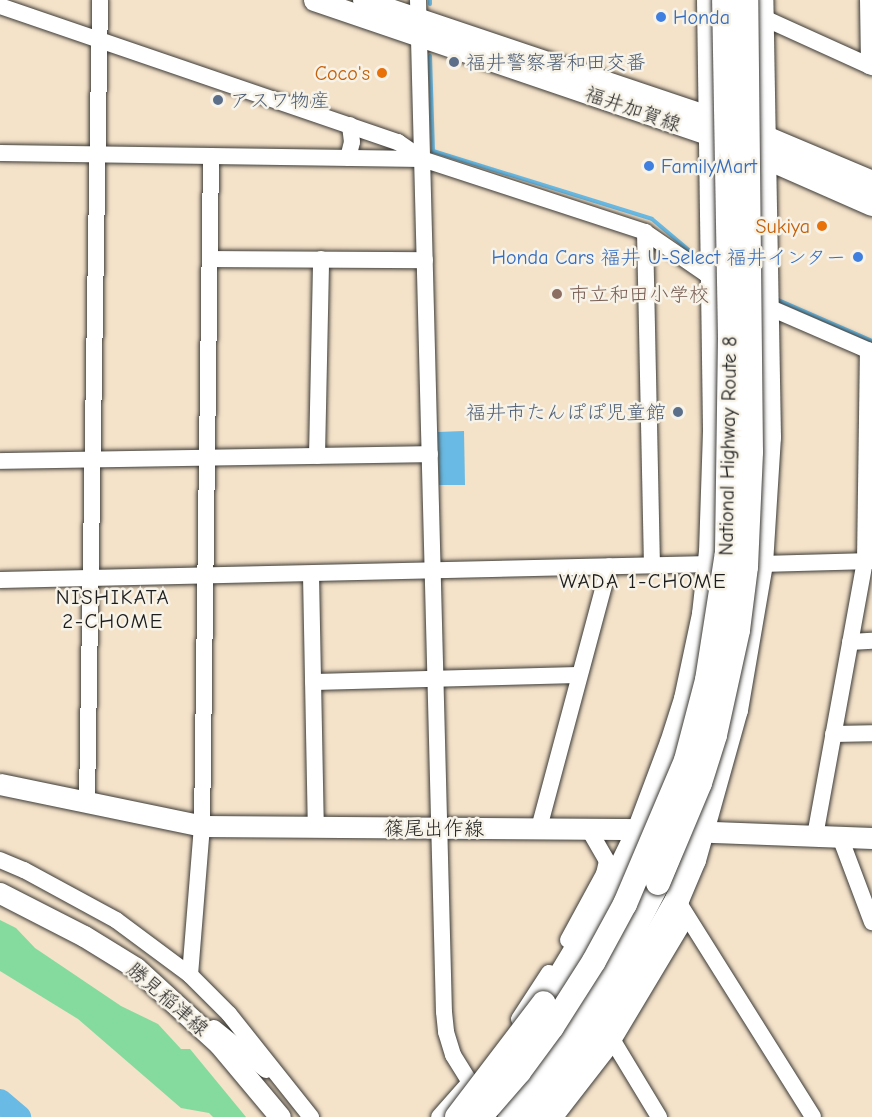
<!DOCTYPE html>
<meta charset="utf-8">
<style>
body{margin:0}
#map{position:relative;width:872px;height:1117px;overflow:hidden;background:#f4e2c9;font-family:"Comic Neue","Klee One",sans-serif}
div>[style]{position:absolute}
.green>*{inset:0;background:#85db9e}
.water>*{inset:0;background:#69bae4}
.stream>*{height:4px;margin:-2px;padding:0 2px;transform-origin:2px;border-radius:2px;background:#69bae4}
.river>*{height:24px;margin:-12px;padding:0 12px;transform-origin:12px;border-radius:12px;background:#69bae4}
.roads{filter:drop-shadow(0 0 2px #3c3a36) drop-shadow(0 0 2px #3c3a36)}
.minor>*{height:16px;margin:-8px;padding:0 8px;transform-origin:8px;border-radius:8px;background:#fff}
.major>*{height:21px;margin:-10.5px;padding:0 10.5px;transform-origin:10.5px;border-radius:10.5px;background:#fff}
.highway>*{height:24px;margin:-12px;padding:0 12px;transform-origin:12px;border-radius:12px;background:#fff}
.bridges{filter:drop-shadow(0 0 2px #3c3a36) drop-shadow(0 0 2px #3c3a36)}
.highway-bridge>*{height:24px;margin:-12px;padding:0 12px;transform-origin:12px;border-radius:12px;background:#fff}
.dots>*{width:16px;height:16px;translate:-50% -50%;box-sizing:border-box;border:3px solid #f7f3e8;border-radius:50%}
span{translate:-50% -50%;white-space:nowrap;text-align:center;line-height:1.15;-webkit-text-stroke:5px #f7f3e8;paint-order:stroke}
.shop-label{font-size:20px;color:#366cbe}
.left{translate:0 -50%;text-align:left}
.right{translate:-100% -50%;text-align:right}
.service-label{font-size:20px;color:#4e5e75}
.food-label{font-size:20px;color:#c56008}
.street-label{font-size:20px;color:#1c1c1c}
.education-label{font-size:20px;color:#785e54}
.neighbourhood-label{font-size:21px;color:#1c1c1c;letter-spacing:1.5px}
</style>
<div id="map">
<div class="green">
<i style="clip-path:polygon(0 920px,16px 928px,35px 948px,121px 1006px,158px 1024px,181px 1049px,190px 1049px,246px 1117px,213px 1117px,209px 1113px,181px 1108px,78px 1019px,0 971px)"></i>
</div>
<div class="water">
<i style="clip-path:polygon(464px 431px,465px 485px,439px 485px,438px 432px)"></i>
</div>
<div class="stream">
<i style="left:430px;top:0;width:4px;rotate:90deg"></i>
<i style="left:430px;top:56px;width:95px;rotate:88.2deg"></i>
<i style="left:433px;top:151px;width:229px;rotate:17.2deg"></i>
<i style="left:652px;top:219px;width:68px;rotate:40.2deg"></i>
<i style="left:776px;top:299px;width:105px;rotate:23.6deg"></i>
</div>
<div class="river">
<i style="left:0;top:1101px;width:25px;rotate:40deg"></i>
</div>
<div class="roads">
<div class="minor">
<i style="left:418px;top:0;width:1012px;rotate:88.53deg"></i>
<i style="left:444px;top:1012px;width:20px;rotate:84deg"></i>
<i style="left:446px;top:1032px;width:24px;rotate:73deg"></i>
<i style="left:453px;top:1055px;width:53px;rotate:58.1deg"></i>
<i style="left:868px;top:0;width:66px;rotate:89.1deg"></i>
<i style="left:0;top:6px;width:421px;rotate:18.9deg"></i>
<i style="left:398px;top:142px;width:29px;rotate:35deg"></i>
<i style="left:422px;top:159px;width:235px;rotate:18.1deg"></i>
<i style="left:645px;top:232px;width:74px;rotate:34.5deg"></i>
<i style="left:706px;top:274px;width:7px;rotate:8deg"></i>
<i style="left:753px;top:13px;width:131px;rotate:24.4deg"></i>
<i style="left:0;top:153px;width:422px;rotate:0.8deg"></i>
<i style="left:348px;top:158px;width:16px;rotate:-76deg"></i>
<i style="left:352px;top:142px;width:17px;rotate:-97deg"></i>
<i style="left:645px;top:232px;width:333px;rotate:88.8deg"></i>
<i style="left:210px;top:259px;width:215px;rotate:0.3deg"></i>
<i style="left:766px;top:306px;width:116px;rotate:23.5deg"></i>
<i style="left:317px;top:456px;width:197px;rotate:-88.8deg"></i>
<i style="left:0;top:461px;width:430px;rotate:-0.9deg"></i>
<i style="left:761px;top:564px;width:111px;rotate:-1.5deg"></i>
<i style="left:311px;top:575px;width:252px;rotate:88.9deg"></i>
<i style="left:0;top:580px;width:711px;rotate:-1.29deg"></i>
<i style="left:850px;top:642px;width:22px;rotate:-3deg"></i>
<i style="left:313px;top:682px;width:266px;rotate:-1.5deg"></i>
<i style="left:833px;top:734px;width:39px;rotate:-1deg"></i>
<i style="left:87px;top:801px;width:801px;rotate:-89.07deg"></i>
<i style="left:539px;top:828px;width:271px;rotate:-75deg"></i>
<i style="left:815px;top:836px;width:280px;rotate:-79.7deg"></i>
<i style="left:865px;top:561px;width:211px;rotate:-89.2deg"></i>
<i style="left:840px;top:837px;width:91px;rotate:69.4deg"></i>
<i style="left:0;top:860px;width:26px;rotate:23deg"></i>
<i style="left:24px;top:870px;width:105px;rotate:28.5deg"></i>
<i style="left:116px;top:920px;width:92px;rotate:36.6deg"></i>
<i style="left:190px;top:975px;width:55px;rotate:45deg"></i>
<i style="left:229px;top:1014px;width:132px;rotate:51.5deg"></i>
<i style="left:677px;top:900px;width:256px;rotate:57.9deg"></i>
<i style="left:568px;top:940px;width:75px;rotate:-61.4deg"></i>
<i style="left:604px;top:874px;width:13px;rotate:-77deg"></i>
<i style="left:607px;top:861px;width:39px;rotate:-120deg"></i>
<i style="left:190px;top:975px;width:149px;rotate:-85.4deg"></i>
<i style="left:202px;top:826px;width:670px;rotate:-89.23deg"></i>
<i style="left:519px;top:1019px;width:55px;rotate:-56.9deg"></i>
<i style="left:214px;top:1028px;width:67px;rotate:38.9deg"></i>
<i style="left:613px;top:1041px;width:89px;rotate:58.8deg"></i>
<i style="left:439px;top:1117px;width:47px;rotate:-48.5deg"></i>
<i style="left:555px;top:1117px;width:86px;rotate:-52.1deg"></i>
<i style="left:608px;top:1049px;width:154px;rotate:-59.1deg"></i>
</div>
<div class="major">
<i style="left:314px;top:0;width:422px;rotate:18.8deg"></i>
<i style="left:363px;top:0;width:369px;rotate:18.6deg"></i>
<i style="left:0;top:784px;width:206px;rotate:11.7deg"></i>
<i style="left:202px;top:826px;width:454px;rotate:0.4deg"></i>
<i style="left:687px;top:831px;width:185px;rotate:2.2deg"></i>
<i style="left:0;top:893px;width:94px;rotate:27.1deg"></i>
<i style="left:84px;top:936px;width:61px;rotate:31.6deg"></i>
<i style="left:136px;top:968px;width:113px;rotate:42.5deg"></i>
<i style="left:219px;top:1044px;width:95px;rotate:50.1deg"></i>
</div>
<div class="highway">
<i style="left:749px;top:131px;width:134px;rotate:22.9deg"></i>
<i style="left:752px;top:151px;width:131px;rotate:23.8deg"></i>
<i style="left:544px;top:1003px;width:111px;rotate:-59deg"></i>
<i style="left:601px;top:908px;width:89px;rotate:-64deg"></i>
<i style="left:640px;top:828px;width:91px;rotate:-69.4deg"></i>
<i style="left:672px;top:743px;width:46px;rotate:-72.3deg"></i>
<i style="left:686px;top:699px;width:87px;rotate:-78deg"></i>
<i style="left:704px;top:614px;width:62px;rotate:-83.6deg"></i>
<i style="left:711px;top:552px;width:123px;rotate:-88.1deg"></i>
<i style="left:715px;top:429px;width:429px;rotate:-90.8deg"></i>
<i style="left:510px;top:1117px;width:52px;rotate:-50.5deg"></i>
<i style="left:543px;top:1077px;width:107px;rotate:-55.7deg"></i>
<i style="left:603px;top:989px;width:119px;rotate:-62.6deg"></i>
<i style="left:537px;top:1117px;width:104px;rotate:-52.8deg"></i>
<i style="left:600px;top:1034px;width:155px;rotate:-60.1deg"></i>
<i style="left:677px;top:900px;width:43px;rotate:-67deg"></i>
<i style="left:694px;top:860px;width:156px;rotate:-74.4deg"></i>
<i style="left:736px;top:710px;width:148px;rotate:-80.3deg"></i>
<i style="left:761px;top:564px;width:127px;rotate:-86.4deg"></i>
<i style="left:769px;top:437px;width:437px;rotate:-91deg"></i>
</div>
</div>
<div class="bridges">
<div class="highway-bridge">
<i style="left:658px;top:883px;width:108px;rotate:-67.2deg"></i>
<i style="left:700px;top:783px;width:50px;rotate:-72.6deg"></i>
<i style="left:715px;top:735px;width:107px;rotate:-77.6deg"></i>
<i style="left:738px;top:630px;width:64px;rotate:-82.8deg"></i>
<i style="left:746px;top:567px;width:115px;rotate:-87.5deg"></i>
<i style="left:751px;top:452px;width:452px;rotate:-90.6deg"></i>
<i style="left:457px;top:1117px;width:143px;rotate:-52.7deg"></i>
<i style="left:480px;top:1117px;width:60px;rotate:-49.1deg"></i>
<i style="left:519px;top:1072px;width:56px;rotate:-53.7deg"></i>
<i style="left:552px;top:1027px;width:78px;rotate:-57.5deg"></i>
<i style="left:594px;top:961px;width:65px;rotate:-61.5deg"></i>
<i style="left:625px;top:904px;width:156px;rotate:-67deg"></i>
<i style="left:686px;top:760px;width:83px;rotate:-75.3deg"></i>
<i style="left:707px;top:680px;width:130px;rotate:-81.1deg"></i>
<i style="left:727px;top:552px;width:214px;rotate:-89.2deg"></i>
<i style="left:730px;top:338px;width:338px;rotate:-91deg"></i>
</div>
</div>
<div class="dots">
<i style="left:661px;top:17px;background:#3f7fe0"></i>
<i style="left:454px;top:62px;background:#5c6f8a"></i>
<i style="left:382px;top:73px;background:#e8710a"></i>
<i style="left:218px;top:100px;background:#5c6f8a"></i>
<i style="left:649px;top:166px;background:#3f7fe0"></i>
<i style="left:822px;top:226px;background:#e8710a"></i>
<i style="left:858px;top:257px;background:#3f7fe0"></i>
<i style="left:557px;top:294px;background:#8d6e63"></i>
<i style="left:678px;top:412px;background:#5c6f8a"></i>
</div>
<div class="shop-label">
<span class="left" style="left:673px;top:17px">Honda</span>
<span class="left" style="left:661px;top:166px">FamilyMart</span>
<span class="right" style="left:846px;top:257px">Honda Cars 福井 U-Select 福井インター</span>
</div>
<div class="service-label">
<span class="left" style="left:466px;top:62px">福井警察署和田交番</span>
<span class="left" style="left:230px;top:100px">アスワ物産</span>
<span class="right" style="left:666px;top:412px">福井市たんぽぽ児童館</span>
</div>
<div class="food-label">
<span class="right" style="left:370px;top:73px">Coco's</span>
<span class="right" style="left:810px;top:226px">Sukiya</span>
</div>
<div class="street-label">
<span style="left:633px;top:109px;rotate:19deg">福井加賀線</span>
<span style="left:728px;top:446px;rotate:-89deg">National Highway Route 8</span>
<span style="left:434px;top:828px">篠尾出作線</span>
<span style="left:168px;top:999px;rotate:41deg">勝見稲津線</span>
</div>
<div class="education-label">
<span class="left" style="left:569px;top:294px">市立和田小学校</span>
</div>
<div class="neighbourhood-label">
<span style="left:643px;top:581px">WADA 1-CHOME</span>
<span style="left:113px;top:609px">NISHIKATA<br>2-CHOME</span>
</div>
</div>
